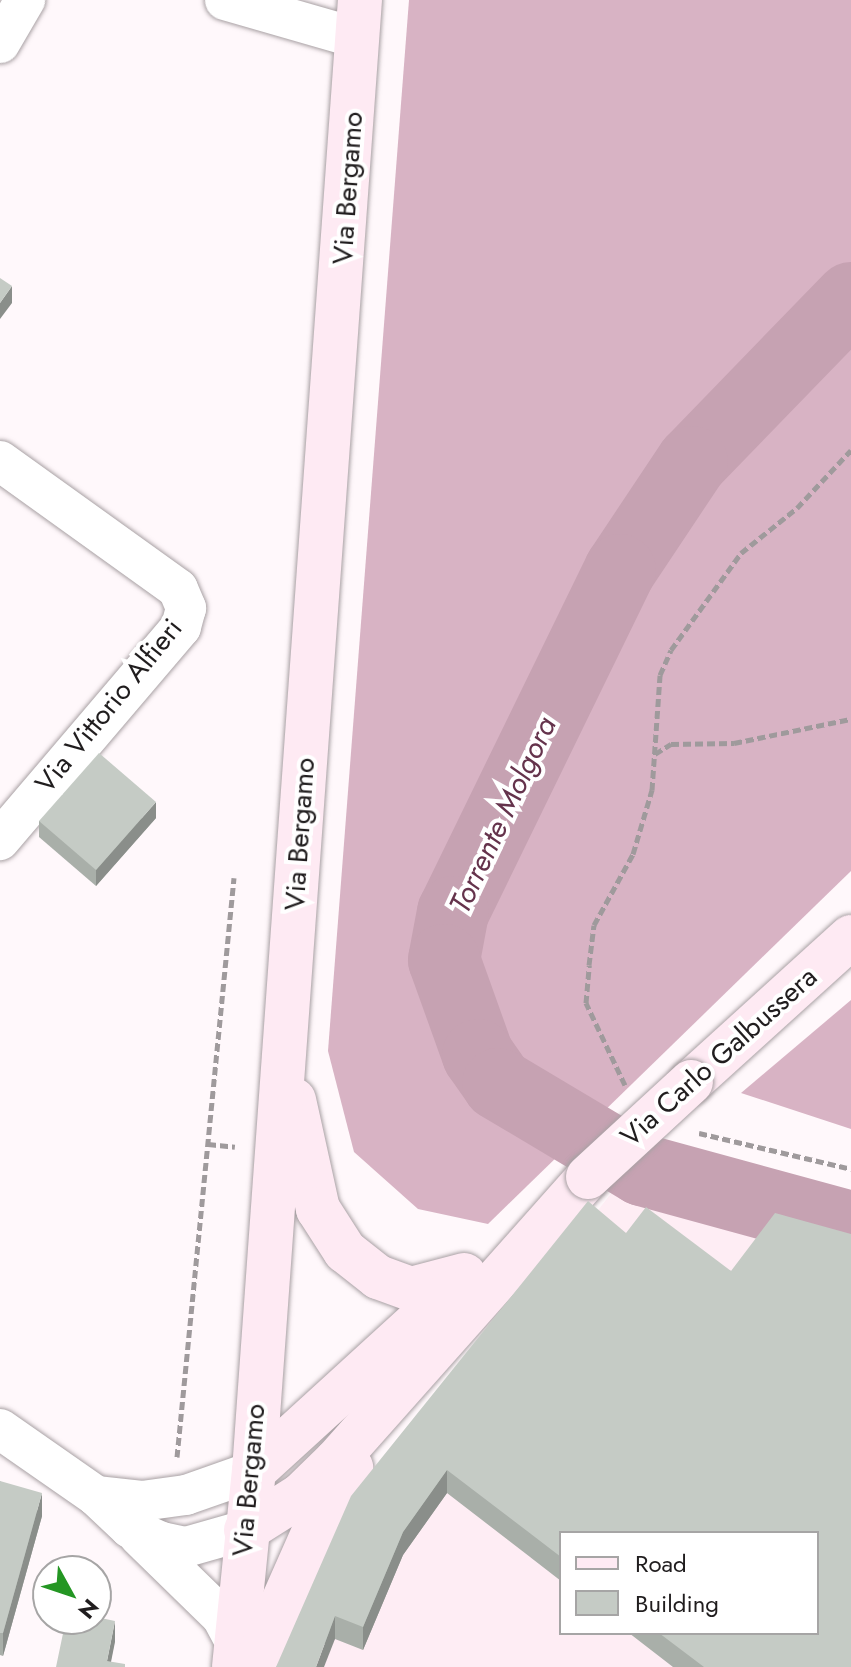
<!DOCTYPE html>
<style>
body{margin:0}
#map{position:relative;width:851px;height:1667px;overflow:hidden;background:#fff8fb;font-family:Jost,sans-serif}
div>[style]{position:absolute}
.built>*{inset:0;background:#feedf4}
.forest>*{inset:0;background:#d8b3c4}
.river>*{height:72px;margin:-36px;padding:0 36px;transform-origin:36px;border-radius:36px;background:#c6a2b2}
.path>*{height:5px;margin-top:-2.5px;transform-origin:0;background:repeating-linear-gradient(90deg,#9f9a9c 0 8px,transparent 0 12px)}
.roads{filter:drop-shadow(0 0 2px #a9a1a4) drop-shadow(0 0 2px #a9a1a4)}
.street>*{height:40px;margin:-20px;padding:0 20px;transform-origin:20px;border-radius:20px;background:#fff}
.secondary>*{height:44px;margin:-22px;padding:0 22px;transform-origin:22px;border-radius:22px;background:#feeaf3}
.bridges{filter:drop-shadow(0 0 2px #a9a1a4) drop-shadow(0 0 2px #a9a1a4)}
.secondary-bridge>*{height:44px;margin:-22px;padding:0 22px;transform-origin:22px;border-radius:22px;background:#feeaf3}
.wall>*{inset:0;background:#a9afa9}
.shaded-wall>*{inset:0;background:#8a8e8a}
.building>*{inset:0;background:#c5cbc5}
span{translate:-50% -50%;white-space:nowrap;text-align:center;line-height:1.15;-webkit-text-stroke:8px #fff;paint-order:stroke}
.street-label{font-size:28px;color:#201d1e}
.water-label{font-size:30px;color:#65334c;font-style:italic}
.legend{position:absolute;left:559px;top:1531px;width:260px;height:104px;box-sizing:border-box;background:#fff;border:2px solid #a6a5a5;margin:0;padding:10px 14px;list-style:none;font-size:24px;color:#201d1e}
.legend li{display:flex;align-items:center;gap:16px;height:40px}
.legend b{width:40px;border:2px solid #a6a5a5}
.north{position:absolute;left:32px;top:1555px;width:80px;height:80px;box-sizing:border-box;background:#fff;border:2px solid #a6a5a5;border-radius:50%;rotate:130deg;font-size:22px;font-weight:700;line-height:32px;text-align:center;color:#201d1e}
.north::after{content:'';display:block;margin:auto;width:28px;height:36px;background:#249623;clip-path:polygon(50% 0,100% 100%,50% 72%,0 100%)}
</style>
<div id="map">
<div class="built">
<i style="clip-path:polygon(evenodd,614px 1190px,851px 1257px,851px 1667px,287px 1667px,351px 1520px,614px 1190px,561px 1533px,817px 1533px,817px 1633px,561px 1633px,561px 1533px)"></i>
</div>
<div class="forest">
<i style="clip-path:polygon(409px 0,851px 0,851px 871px,488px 1224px,418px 1209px,354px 1152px,328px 1051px)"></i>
<i style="clip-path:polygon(851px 1000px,851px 1129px,741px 1093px)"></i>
</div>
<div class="river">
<i style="left:851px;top:298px;width:228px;rotate:134.1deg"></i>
<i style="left:692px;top:462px;width:130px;rotate:123.7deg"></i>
<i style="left:620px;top:570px;width:381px;rotate:116deg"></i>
<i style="left:453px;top:912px;width:49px;rotate:100.6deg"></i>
<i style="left:444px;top:960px;width:101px;rotate:70.3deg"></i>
<i style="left:478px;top:1055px;width:35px;rotate:55deg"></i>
<i style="left:498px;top:1084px;width:168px;rotate:30.8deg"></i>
<i style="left:642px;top:1170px;width:217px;rotate:15.3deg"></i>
</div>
<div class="path">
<i style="left:655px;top:754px;width:19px;rotate:-32deg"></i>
<i style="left:671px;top:744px;width:63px;rotate:-0.9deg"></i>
<i style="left:734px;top:743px;width:119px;rotate:-11.6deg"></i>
<i style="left:625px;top:1085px;width:91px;rotate:-115.4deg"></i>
<i style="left:586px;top:1003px;width:38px;rotate:-85deg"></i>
<i style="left:589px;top:965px;width:40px;rotate:-82.9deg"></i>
<i style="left:594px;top:925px;width:81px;rotate:-61.2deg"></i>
<i style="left:633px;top:854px;width:67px;rotate:-73.5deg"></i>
<i style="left:652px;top:790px;width:115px;rotate:-86deg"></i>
<i style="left:660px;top:675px;width:27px;rotate:-66deg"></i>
<i style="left:671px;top:650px;width:120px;rotate:-54.2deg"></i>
<i style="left:741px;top:553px;width:72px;rotate:-38.8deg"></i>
<i style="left:797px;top:508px;width:79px;rotate:-47deg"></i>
<i style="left:699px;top:1133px;width:156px;rotate:13.3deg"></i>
<i style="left:208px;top:1144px;width:27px;rotate:6deg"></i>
<i style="left:177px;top:1457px;width:582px;rotate:-84.38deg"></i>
</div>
<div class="roads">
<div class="street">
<i style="left:225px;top:0;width:137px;rotate:16.1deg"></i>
<i style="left:0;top:43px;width:50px;rotate:-59.8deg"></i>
<i style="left:0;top:461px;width:219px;rotate:35.7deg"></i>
<i style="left:178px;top:589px;width:21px;rotate:67deg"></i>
<i style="left:186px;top:608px;width:20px;rotate:105deg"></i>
<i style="left:181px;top:627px;width:280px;rotate:130.4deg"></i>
<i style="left:0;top:1429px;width:117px;rotate:34.9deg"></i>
<i style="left:96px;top:1496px;width:47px;rotate:43.3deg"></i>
<i style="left:130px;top:1528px;width:35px;rotate:24deg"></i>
<i style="left:162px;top:1542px;width:25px;rotate:12deg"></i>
<i style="left:186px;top:1547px;width:62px;rotate:-15.8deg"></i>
<i style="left:96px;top:1496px;width:46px;rotate:6.2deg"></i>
<i style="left:142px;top:1501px;width:44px;rotate:-7.8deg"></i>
<i style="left:186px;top:1495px;width:72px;rotate:-19.4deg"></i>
<i style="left:139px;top:1536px;width:116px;rotate:44.3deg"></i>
<i style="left:222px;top:1617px;width:30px;rotate:62deg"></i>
</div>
<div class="secondary">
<i style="left:691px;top:1082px;width:216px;rotate:-42.2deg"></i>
<i style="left:294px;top:1100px;width:112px;rotate:77.6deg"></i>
<i style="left:318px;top:1209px;width:50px;rotate:57.3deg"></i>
<i style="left:345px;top:1251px;width:42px;rotate:38.2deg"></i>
<i style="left:378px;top:1277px;width:35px;rotate:20deg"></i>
<i style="left:411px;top:1289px;width:55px;rotate:-14.8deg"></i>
<i style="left:254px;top:1471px;width:263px;rotate:-42.4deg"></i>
<i style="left:246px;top:1530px;width:65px;rotate:-32.5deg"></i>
<i style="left:301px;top:1495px;width:49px;rotate:-44.2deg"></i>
<i style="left:336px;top:1461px;width:380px;rotate:-48.4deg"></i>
<i style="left:234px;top:1667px;width:197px;rotate:-84.2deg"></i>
<i style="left:254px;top:1471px;width:1475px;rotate:-85.88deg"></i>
<i style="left:254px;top:1667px;width:156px;rotate:-66.2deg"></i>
<i style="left:317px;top:1524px;width:66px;rotate:-58.7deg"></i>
</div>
</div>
<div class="bridges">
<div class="secondary-bridge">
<i style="left:588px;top:1177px;width:140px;rotate:-42.7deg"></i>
</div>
</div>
<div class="wall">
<i style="clip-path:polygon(156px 818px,96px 886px,39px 837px,39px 821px)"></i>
<i style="clip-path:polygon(626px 1233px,731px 1271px,851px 1667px,673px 1667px,629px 1633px,817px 1633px,561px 1533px,561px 1581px,447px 1493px,403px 1555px,363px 1650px,335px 1639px,276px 1667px)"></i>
<i style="clip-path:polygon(0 1481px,42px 1516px,3px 1656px,0 1655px)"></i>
</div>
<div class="shaded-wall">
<i style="clip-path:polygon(12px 286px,12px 303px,0 319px,0 303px)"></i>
<i style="clip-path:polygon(156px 802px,156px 818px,96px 886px,96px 870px)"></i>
<i style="clip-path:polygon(447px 1470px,447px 1493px,403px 1555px,363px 1650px,363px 1627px,403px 1532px)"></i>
<i style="clip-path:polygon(42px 1493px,42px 1516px,3px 1656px,3px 1633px)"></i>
<i style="clip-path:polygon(335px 1616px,335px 1639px,324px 1667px,316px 1667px)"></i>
<i style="clip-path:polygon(115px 1621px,115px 1642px,110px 1667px,107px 1661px)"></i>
</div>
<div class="building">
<i style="clip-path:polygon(0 278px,12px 286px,0 303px)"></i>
<i style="clip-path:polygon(99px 753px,156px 802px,96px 870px,39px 821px)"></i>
<i style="clip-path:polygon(588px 1201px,626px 1233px,646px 1207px,731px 1271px,775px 1213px,851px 1234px,851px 1667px,704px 1667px,659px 1633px,817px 1633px,817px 1533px,561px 1533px,561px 1557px,447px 1470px,403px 1532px,363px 1627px,335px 1616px,316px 1667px,276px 1667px,351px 1496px)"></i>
<i style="clip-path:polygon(0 1481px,42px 1493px,3px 1633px,0 1633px)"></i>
<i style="clip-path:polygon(96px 1617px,115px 1621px,107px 1661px,125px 1664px,125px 1667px,56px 1667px,66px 1619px,96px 1619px)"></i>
</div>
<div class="street-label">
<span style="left:348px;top:188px;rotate:-86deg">Via Bergamo</span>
<span style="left:109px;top:706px;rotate:-51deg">Via Vittorio Alfieri</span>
<span style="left:300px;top:834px;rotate:-86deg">Via Bergamo</span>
<span style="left:719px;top:1057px;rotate:-42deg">Via Carlo Galbussera</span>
<span style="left:249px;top:1480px;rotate:-85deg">Via Bergamo</span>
</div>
<div class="water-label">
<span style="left:503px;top:815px;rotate:-65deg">Torrente Molgora</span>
</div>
<ul class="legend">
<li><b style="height:10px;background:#feeaf3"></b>Road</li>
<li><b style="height:22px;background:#c5cbc5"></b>Building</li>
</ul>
<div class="north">N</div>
</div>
